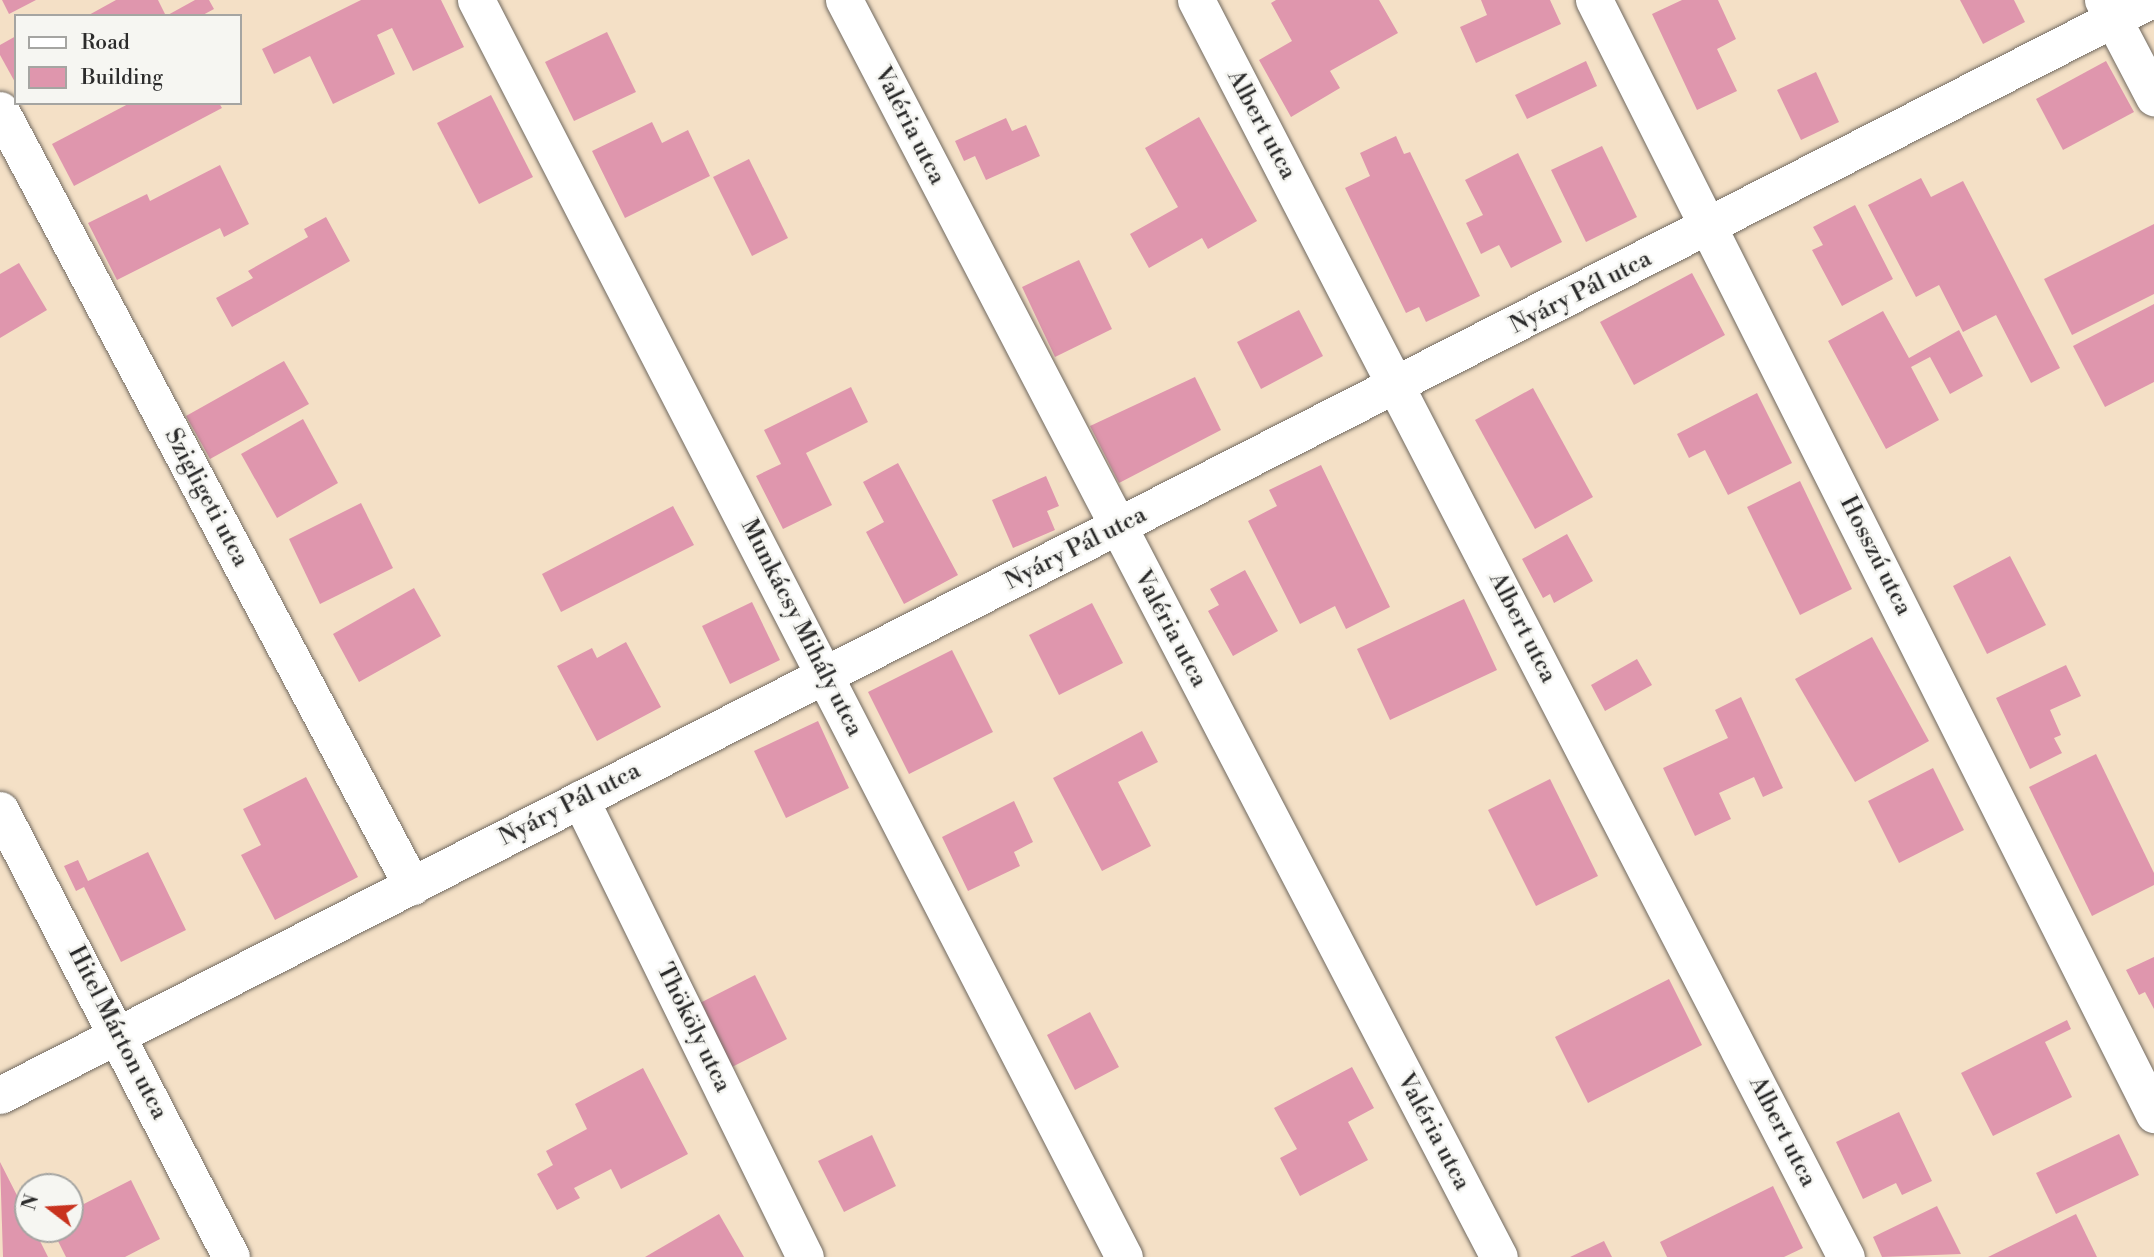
<!DOCTYPE html>
<meta charset="utf-8">
<style>
body{margin:0}
#map{position:relative;width:2154px;height:1257px;overflow:hidden;background:#f4e0c6;font-family:"Libre Bodoni",serif}
div>[style]{position:absolute}
.building>*{inset:0;background:#df96ad}
.roads{filter:drop-shadow(0 0 2px #716a61) drop-shadow(0 0 2px #716a61)}
.minor>*{height:37px;margin:-18.5px;padding:0 18.5px;transform-origin:18.5px;border-radius:18.5px;background:#fff}
span{translate:-50% -50%;white-space:nowrap;text-align:center;line-height:1.15;-webkit-text-stroke:5px #f6f6f2;paint-order:stroke}
.street-label{font-size:24px;color:#2b2b2b}
.legend{position:absolute;left:14px;top:14px;width:228px;height:91px;box-sizing:border-box;background:#f6f6f2;border:2px solid #a5a5a2;margin:0;padding:9px 12px;list-style:none;font-size:21px;color:#2b2b2b}
.legend li{display:flex;align-items:center;gap:14px;height:35px}
.legend b{width:35px;border:2px solid #a5a5a2}
.north{position:absolute;left:14px;top:1173px;width:70px;height:70px;box-sizing:border-box;background:#f6f6f2;border:2px solid #a5a5a2;border-radius:50%;rotate:287deg;font-size:19px;font-weight:700;line-height:28px;text-align:center;color:#2b2b2b}
.north::after{content:'';display:block;margin:auto;width:24px;height:32px;background:#c8321e;clip-path:polygon(50% 0,100% 100%,50% 72%,0 100%)}
</style>
<div id="map">
<div class="building">
<i style="clip-path:polygon(2px 0,36px 0,9px 14px)"></i>
<i style="clip-path:polygon(116px 0,158px 0,166px 16px,195px 0,209px 0,214px 9px,201px 16px,87px 16px)"></i>
<i style="clip-path:polygon(361px 0,441px 0,464px 47px,413px 71px,392px 28px,377px 35px,395px 74px,333px 104px,310px 56px,274px 74px,262px 49px)"></i>
<i style="clip-path:polygon(1276px 0,1379px 0,1398px 33px,1330px 71px,1340px 88px,1291px 117px,1259px 60px,1292px 41px,1271px 3px)"></i>
<i style="clip-path:polygon(1481px 0,1550px 0,1561px 24px,1476px 63px,1460px 27px,1487px 15px)"></i>
<i style="clip-path:polygon(1682px 0,1718px 0,1736px 39px,1717px 49px,1737px 91px,1697px 110px,1652px 14px)"></i>
<i style="clip-path:polygon(1960px 0,2014px 0,2025px 22px,1983px 44px)"></i>
<i style="clip-path:polygon(607px 32px,636px 92px,574px 121px,545px 62px)"></i>
<i style="clip-path:polygon(16px 36px,16px 84px,0 55px,0 45px)"></i>
<i style="clip-path:polygon(1586px 61px,1597px 86px,1527px 119px,1515px 95px)"></i>
<i style="clip-path:polygon(2106px 61px,2134px 112px,2063px 150px,2036px 99px)"></i>
<i style="clip-path:polygon(1816px 72px,1839px 122px,1801px 140px,1777px 90px)"></i>
<i style="clip-path:polygon(491px 95px,533px 177px,479px 204px,437px 123px)"></i>
<i style="clip-path:polygon(130px 103px,219px 103px,222px 108px,74px 186px,52px 144px)"></i>
<i style="clip-path:polygon(1199px 117px,1257px 221px,1208px 249px,1202px 238px,1149px 268px,1130px 234px,1178px 207px,1145px 148px)"></i>
<i style="clip-path:polygon(1006px 118px,1012px 131px,1026px 125px,1040px 156px,986px 180px,975px 156px,964px 161px,955px 141px)"></i>
<i style="clip-path:polygon(652px 122px,662px 143px,688px 130px,710px 176px,625px 218px,592px 151px)"></i>
<i style="clip-path:polygon(1396px 136px,1404px 154px,1410px 152px,1480px 296px,1426px 322px,1419px 307px,1406px 313px,1345px 188px,1370px 176px,1360px 153px)"></i>
<i style="clip-path:polygon(1602px 146px,1637px 217px,1586px 242px,1551px 170px)"></i>
<i style="clip-path:polygon(1518px 153px,1562px 242px,1511px 268px,1499px 245px,1481px 254px,1466px 223px,1483px 215px,1465px 180px)"></i>
<i style="clip-path:polygon(749px 159px,788px 238px,752px 256px,713px 177px)"></i>
<i style="clip-path:polygon(220px 165px,249px 224px,224px 237px,220px 228px,117px 280px,88px 223px,147px 194px,150px 201px)"></i>
<i style="clip-path:polygon(1921px 178px,1931px 197px,1963px 181px,2060px 368px,2031px 383px,1996px 315px,1963px 332px,1939px 285px,1916px 297px,1868px 205px)"></i>
<i style="clip-path:polygon(1855px 205px,1893px 279px,1842px 306px,1812px 250px,1823px 245px,1813px 227px)"></i>
<i style="clip-path:polygon(326px 217px,350px 261px,232px 327px,216px 298px,253px 278px,248px 271px,308px 237px,304px 229px)"></i>
<i style="clip-path:polygon(2154px 224px,2154px 294px,2072px 335px,2044px 279px)"></i>
<i style="clip-path:polygon(1079px 260px,1112px 329px,1055px 357px,1022px 287px)"></i>
<i style="clip-path:polygon(19px 263px,47px 310px,0 338px,0 274px)"></i>
<i style="clip-path:polygon(1692px 273px,1725px 335px,1634px 385px,1600px 322px)"></i>
<i style="clip-path:polygon(2154px 304px,2154px 382px,2105px 407px,2073px 346px)"></i>
<i style="clip-path:polygon(1299px 310px,1323px 356px,1261px 389px,1237px 342px)"></i>
<i style="clip-path:polygon(1883px 311px,1909px 358px,1959px 330px,1983px 376px,1950px 394px,1930px 357px,1911px 367px,1939px 420px,1886px 449px,1828px 341px)"></i>
<i style="clip-path:polygon(284px 361px,309px 404px,210px 459px,186px 416px)"></i>
<i style="clip-path:polygon(1195px 377px,1221px 430px,1119px 483px,1090px 426px)"></i>
<i style="clip-path:polygon(851px 387px,868px 422px,806px 453px,832px 505px,783px 529px,756px 476px,781px 464px,764px 430px)"></i>
<i style="clip-path:polygon(1533px 388px,1593px 497px,1535px 529px,1475px 420px)"></i>
<i style="clip-path:polygon(1757px 393px,1792px 463px,1728px 495px,1705px 450px,1689px 458px,1677px 434px)"></i>
<i style="clip-path:polygon(303px 419px,338px 483px,277px 518px,241px 454px)"></i>
<i style="clip-path:polygon(898px 463px,958px 575px,904px 604px,866px 532px,884px 522px,863px 482px)"></i>
<i style="clip-path:polygon(1321px 465px,1390px 607px,1346px 629px,1335px 606px,1300px 624px,1248px 521px,1277px 506px,1269px 490px)"></i>
<i style="clip-path:polygon(1046px 476px,1059px 506px,1047px 511px,1055px 530px,1013px 548px,992px 500px)"></i>
<i style="clip-path:polygon(1800px 481px,1852px 589px,1800px 615px,1747px 507px)"></i>
<i style="clip-path:polygon(361px 503px,393px 568px,320px 604px,289px 539px)"></i>
<i style="clip-path:polygon(673px 506px,694px 545px,561px 612px,542px 574px)"></i>
<i style="clip-path:polygon(1567px 534px,1593px 581px,1554px 603px,1550px 594px,1543px 598px,1522px 559px)"></i>
<i style="clip-path:polygon(2010px 556px,2046px 625px,1987px 654px,1953px 586px)"></i>
<i style="clip-path:polygon(1245px 570px,1278px 631px,1233px 656px,1208px 611px,1219px 605px,1210px 589px)"></i>
<i style="clip-path:polygon(414px 588px,441px 636px,359px 682px,333px 634px)"></i>
<i style="clip-path:polygon(1464px 599px,1497px 670px,1390px 720px,1357px 649px)"></i>
<i style="clip-path:polygon(752px 602px,780px 660px,730px 684px,702px 626px)"></i>
<i style="clip-path:polygon(1092px 603px,1123px 663px,1059px 695px,1029px 635px)"></i>
<i style="clip-path:polygon(1872px 637px,1929px 741px,1855px 782px,1795px 679px)"></i>
<i style="clip-path:polygon(626px 642px,661px 707px,597px 741px,557px 666px,592px 648px,597px 658px)"></i>
<i style="clip-path:polygon(952px 650px,993px 732px,909px 774px,868px 692px)"></i>
<i style="clip-path:polygon(1637px 659px,1652px 685px,1605px 711px,1591px 685px)"></i>
<i style="clip-path:polygon(2066px 665px,2081px 696px,2050px 710px,2061px 735px,2054px 738px,2062px 753px,2030px 769px,1996px 698px)"></i>
<i style="clip-path:polygon(1741px 697px,1783px 788px,1763px 797px,1754px 777px,1719px 793px,1731px 819px,1695px 836px,1663px 768px,1728px 738px,1715px 710px)"></i>
<i style="clip-path:polygon(818px 721px,849px 788px,786px 818px,754px 751px)"></i>
<i style="clip-path:polygon(1142px 731px,1158px 762px,1118px 782px,1151px 846px,1102px 871px,1053px 778px)"></i>
<i style="clip-path:polygon(2096px 754px,2154px 873px,2154px 885px,2092px 916px,2029px 787px)"></i>
<i style="clip-path:polygon(1933px 768px,1964px 830px,1899px 863px,1868px 801px)"></i>
<i style="clip-path:polygon(306px 777px,358px 877px,275px 920px,241px 855px,261px 845px,243px 809px)"></i>
<i style="clip-path:polygon(1550px 779px,1598px 876px,1536px 906px,1488px 810px)"></i>
<i style="clip-path:polygon(1014px 801px,1033px 842px,1014px 852px,1020px 866px,968px 891px,942px 837px)"></i>
<i style="clip-path:polygon(148px 852px,186px 930px,121px 962px,84px 887px,76px 891px,64px 866px,78px 860px,88px 881px)"></i>
<i style="clip-path:polygon(2154px 957px,2154px 1009px,2145px 992px,2139px 995px,2126px 970px)"></i>
<i style="clip-path:polygon(755px 975px,787px 1039px,730px 1068px,698px 1004px)"></i>
<i style="clip-path:polygon(1669px 979px,1702px 1045px,1588px 1103px,1555px 1037px)"></i>
<i style="clip-path:polygon(1090px 1012px,1119px 1067px,1075px 1090px,1047px 1035px)"></i>
<i style="clip-path:polygon(2067px 1020px,2071px 1029px,2045px 1042px,2072px 1097px,1993px 1136px,1961px 1073px)"></i>
<i style="clip-path:polygon(1352px 1067px,1374px 1108px,1348px 1122px,1368px 1160px,1300px 1196px,1280px 1158px,1297px 1149px,1274px 1108px)"></i>
<i style="clip-path:polygon(643px 1068px,688px 1154px,621px 1189px,611px 1169px,574px 1188px,580px 1198px,557px 1210px,537px 1174px,553px 1165px,546px 1151px,587px 1129px,575px 1104px)"></i>
<i style="clip-path:polygon(1899px 1112px,1932px 1181px,1902px 1195px,1896px 1183px,1863px 1199px,1836px 1142px)"></i>
<i style="clip-path:polygon(2119px 1134px,2139px 1175px,2056px 1214px,2036px 1173px)"></i>
<i style="clip-path:polygon(872px 1135px,896px 1186px,844px 1212px,818px 1161px)"></i>
<i style="clip-path:polygon(0 1162px,28px 1217px,28px 1229px,34px 1229px,48px 1257px,3px 1257px)"></i>
<i style="clip-path:polygon(131px 1180px,160px 1239px,125px 1257px,66px 1257px,52px 1229px,70px 1229px,70px 1211px)"></i>
<i style="clip-path:polygon(1773px 1186px,1803px 1248px,1784px 1257px,1667px 1257px,1660px 1242px)"></i>
<i style="clip-path:polygon(1937px 1206px,1961px 1254px,1882px 1257px,1873px 1237px)"></i>
<i style="clip-path:polygon(719px 1214px,744px 1257px,645px 1257px)"></i>
<i style="clip-path:polygon(2076px 1214px,2097px 1257px,1988px 1257px)"></i>
<i style="clip-path:polygon(1604px 1241px,1612px 1257px,1570px 1257px)"></i>
</div>
<div class="roads">
<div class="minor">
<i style="left:476px;top:0;width:1414px;rotate:62.73deg"></i>
<i style="left:844px;top:0;width:1417px;rotate:62.48deg"></i>
<i style="left:1196px;top:0;width:1415px;rotate:62.66deg"></i>
<i style="left:1594px;top:0;width:1247px;rotate:63.31deg"></i>
<i style="left:2103px;top:0;width:110px;rotate:62.3deg"></i>
<i style="left:0;top:110px;width:879px;rotate:62.03deg"></i>
<i style="left:580px;top:799px;width:510px;rotate:63.84deg"></i>
<i style="left:0;top:810px;width:503px;rotate:62.67deg"></i>
<i style="left:0;top:1095px;width:2413px;rotate:-26.99deg"></i>
</div>
</div>
<div class="street-label">
<span style="left:1261px;top:125px;rotate:62deg">Albert utca</span>
<span style="left:909px;top:126px;rotate:63deg">Valéria utca</span>
<span style="left:1581px;top:293px;rotate:-27deg">Nyáry Pál utca</span>
<span style="left:206px;top:498px;rotate:62deg">Szigligeti utca</span>
<span style="left:1076px;top:549px;rotate:-27deg">Nyáry Pál utca</span>
<span style="left:1875px;top:556px;rotate:63deg">Hosszú utca</span>
<span style="left:801px;top:628px;rotate:63deg">Munkácsy Mihály utca</span>
<span style="left:1522px;top:628px;rotate:63deg">Albert utca</span>
<span style="left:1170px;top:629px;rotate:62deg">Valéria utca</span>
<span style="left:570px;top:805px;rotate:-27deg">Nyáry Pál utca</span>
<span style="left:693px;top:1028px;rotate:64deg">Thököly utca</span>
<span style="left:117px;top:1033px;rotate:63deg">Hitel Márton utca</span>
<span style="left:1433px;top:1132px;rotate:62deg">Valéria utca</span>
<span style="left:1782px;top:1132px;rotate:63deg">Albert utca</span>
</div>
<ul class="legend">
<li><b style="height:9px;background:#fff"></b>Road</li>
<li><b style="height:19px;background:#df96ad"></b>Building</li>
</ul>
<div class="north">N</div>
</div>
